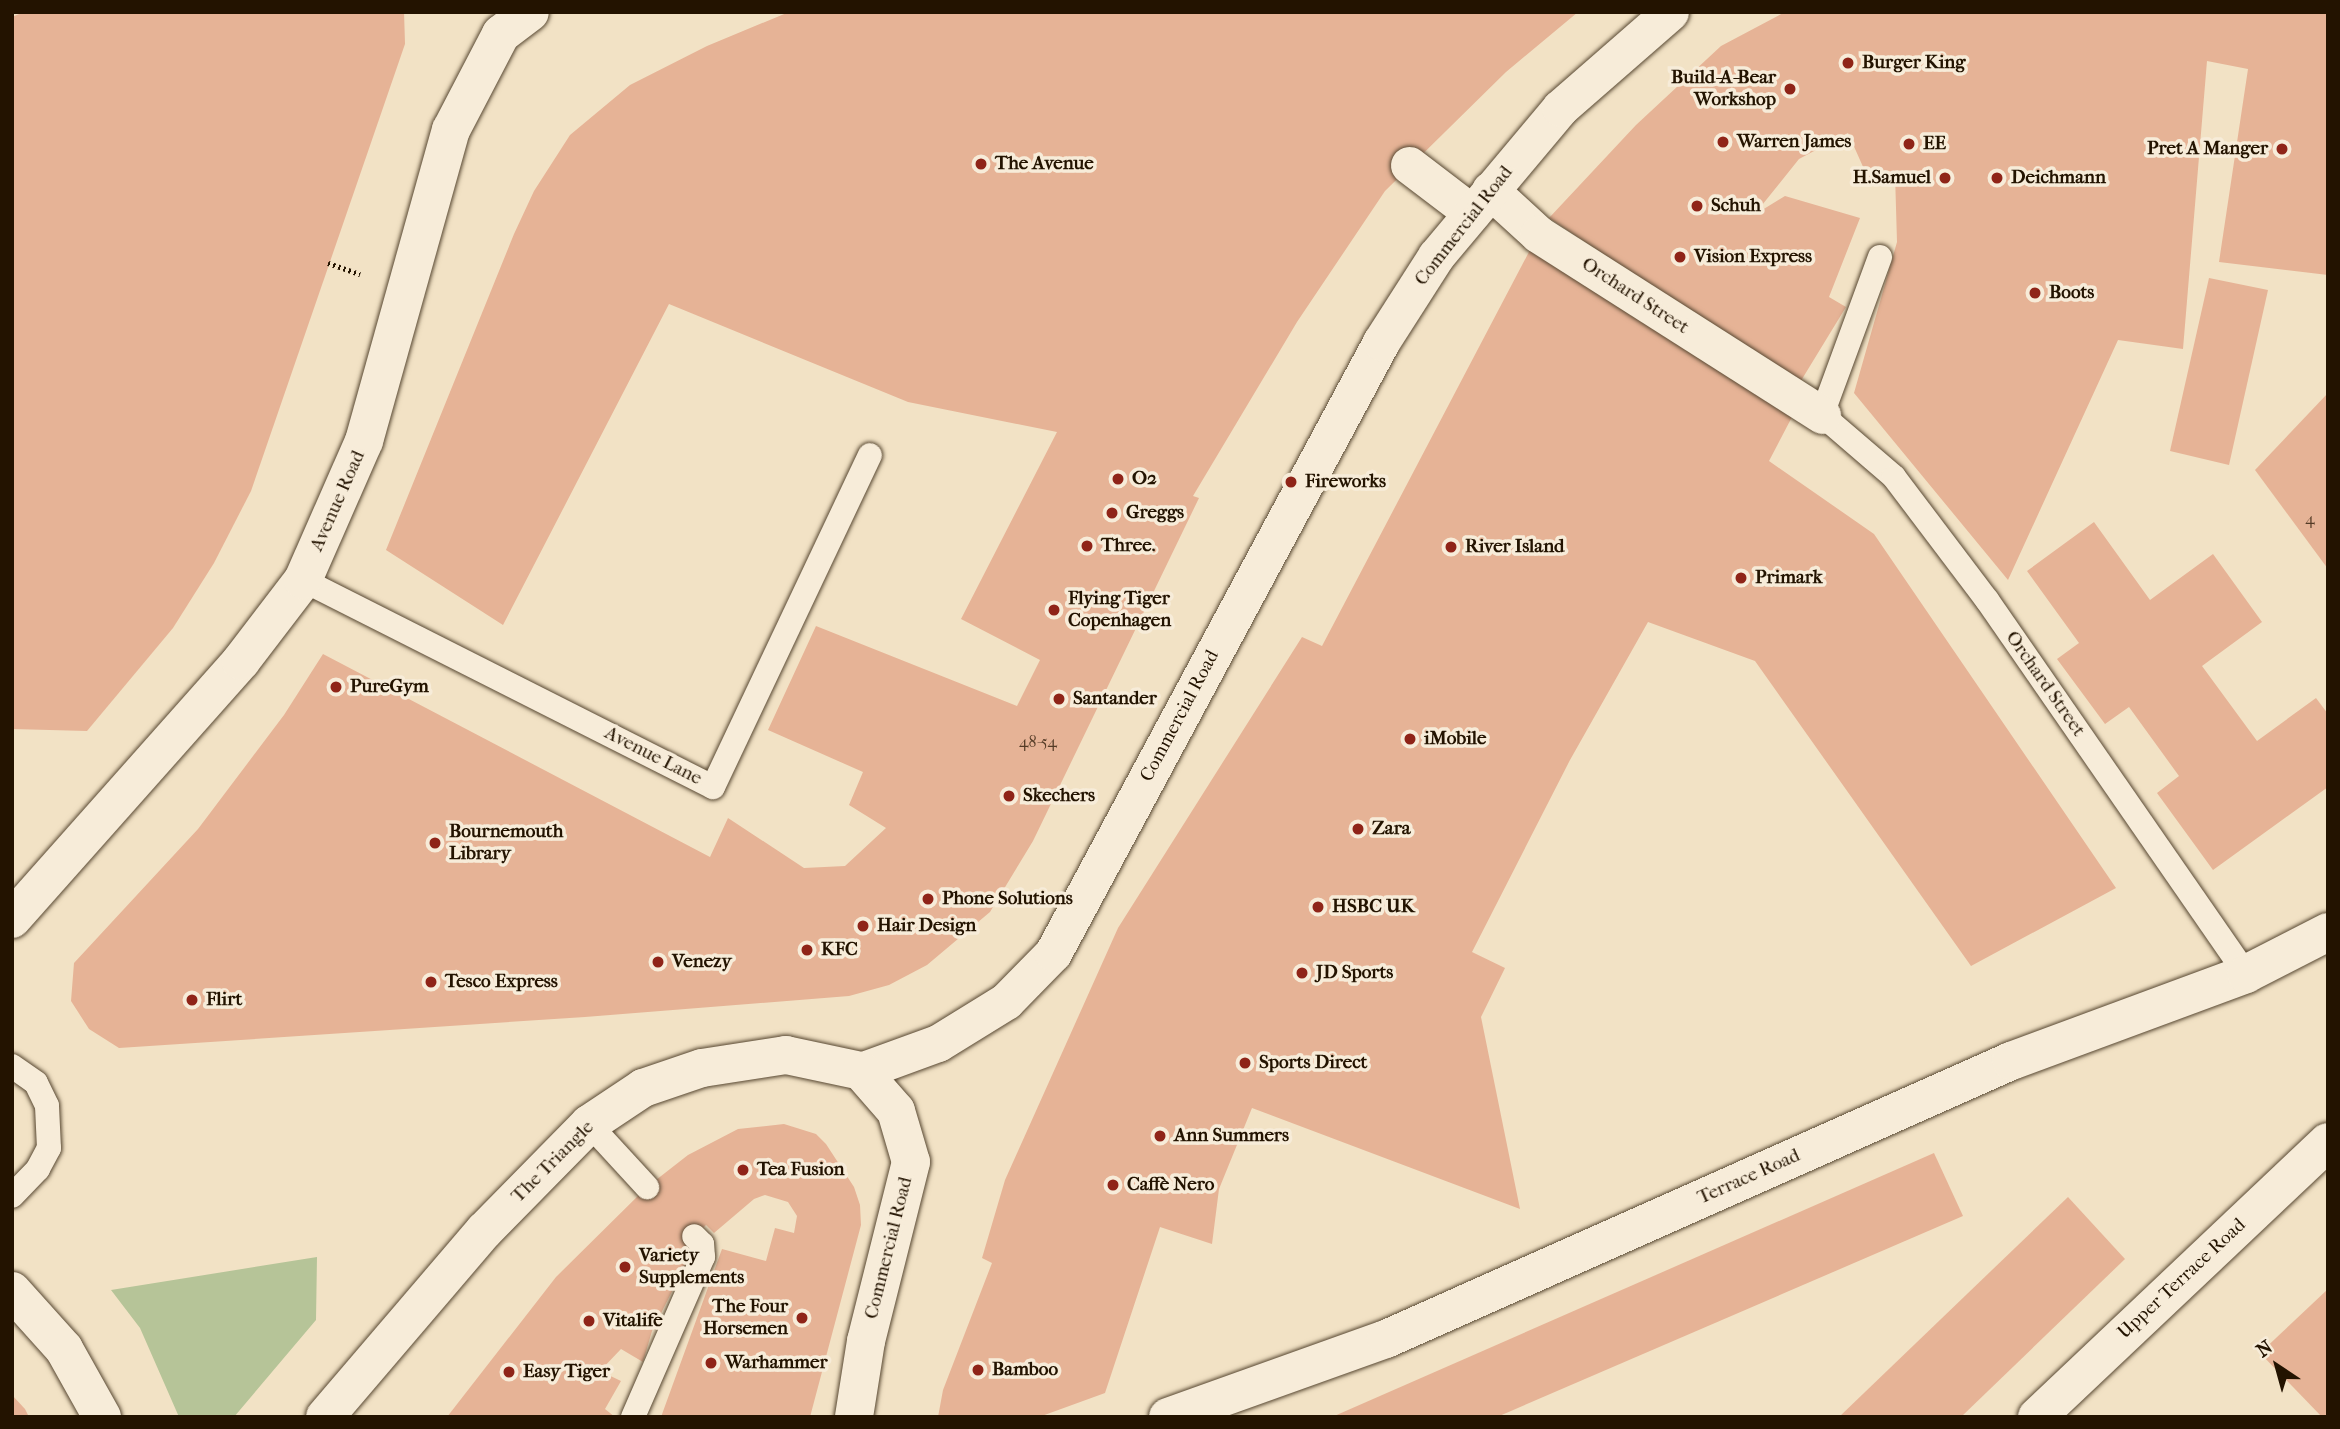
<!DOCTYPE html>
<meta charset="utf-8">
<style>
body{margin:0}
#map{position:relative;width:2340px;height:1429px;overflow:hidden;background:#f2e2c5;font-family:"IM FELL French Canon",serif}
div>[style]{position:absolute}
.green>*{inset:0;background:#b6c498}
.building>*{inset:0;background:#e6b396}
.path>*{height:4.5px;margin-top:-2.25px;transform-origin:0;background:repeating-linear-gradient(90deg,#231300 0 2px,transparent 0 5.5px)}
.roads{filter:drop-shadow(0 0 2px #574731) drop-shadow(0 0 2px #574731)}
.service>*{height:24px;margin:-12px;padding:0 12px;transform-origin:12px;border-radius:12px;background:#f7ecd9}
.pedestrian>*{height:37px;margin:-18.5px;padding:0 18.5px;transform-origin:18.5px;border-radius:18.5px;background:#f7ecd9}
.minor>*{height:38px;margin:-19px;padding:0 19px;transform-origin:19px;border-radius:19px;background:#f7ecd9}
.tertiary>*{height:38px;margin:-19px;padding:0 19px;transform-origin:19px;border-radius:19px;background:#f7ecd9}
.dots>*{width:19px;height:19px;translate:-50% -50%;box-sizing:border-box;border:4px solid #f7ecd9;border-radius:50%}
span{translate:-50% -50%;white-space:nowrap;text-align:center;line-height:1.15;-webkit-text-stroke:7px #f7ecd9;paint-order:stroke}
.number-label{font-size:16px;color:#543b26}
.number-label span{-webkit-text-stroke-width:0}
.poi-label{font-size:19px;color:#231300;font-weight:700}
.left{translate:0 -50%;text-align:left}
.right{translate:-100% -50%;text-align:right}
.street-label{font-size:19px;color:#231300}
.frame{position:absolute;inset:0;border:14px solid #231300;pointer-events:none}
.north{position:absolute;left:2242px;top:1331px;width:70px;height:70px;-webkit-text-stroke:5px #f7ecd9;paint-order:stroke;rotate:324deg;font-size:19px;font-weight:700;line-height:28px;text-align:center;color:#231300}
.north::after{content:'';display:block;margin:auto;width:24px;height:32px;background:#231300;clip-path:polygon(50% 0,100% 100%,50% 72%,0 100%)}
</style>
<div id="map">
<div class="green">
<i style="clip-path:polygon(317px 1257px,316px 1320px,234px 1417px,179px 1417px,140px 1328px,111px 1290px)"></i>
</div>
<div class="building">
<i style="clip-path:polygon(24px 12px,404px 12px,405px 44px,251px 491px,214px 563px,173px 628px,87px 731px,12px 729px,12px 17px)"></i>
<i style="clip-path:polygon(789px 12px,1578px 12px,1506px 72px,1385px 191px,1297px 322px,1193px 496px,1199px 498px,1033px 841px,990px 912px,927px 965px,889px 985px,849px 996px,585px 1017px,119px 1048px,89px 1029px,71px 1001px,74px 963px,198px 829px,284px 715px,323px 654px,710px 857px,728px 818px,804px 868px,845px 866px,886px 828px,849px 805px,863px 772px,768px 730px,816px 626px,1017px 706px,1040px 660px,961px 619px,1057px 432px,908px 402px,669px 304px,503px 625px,386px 550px,514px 234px,534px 191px,570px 135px,630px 85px,707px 46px)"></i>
<i style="clip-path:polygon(1785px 12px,2328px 12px,2328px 275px,2219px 262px,2248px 69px,2207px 61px,2183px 349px,2118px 340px,2008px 580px,1854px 393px,1897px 242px,1895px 174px,1868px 178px,1848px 133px,1799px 159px,1754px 215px,1785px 196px,1860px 218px,1829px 297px,1846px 307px,1799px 384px,1549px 218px,1636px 125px,1721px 46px)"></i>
<i style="clip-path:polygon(1530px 250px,1792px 417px,1769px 461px,1874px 534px,2116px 888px,1971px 966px,1755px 661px,1648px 622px,1570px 760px,1472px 952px,1505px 968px,1481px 1017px,1520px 1209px,1252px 1108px,1219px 1189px,1212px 1244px,1160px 1227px,1105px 1393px,1039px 1417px,938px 1417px,943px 1390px,992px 1263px,982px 1258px,1005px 1180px,1118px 928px,1302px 637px,1322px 646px)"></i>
<i style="clip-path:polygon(2209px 278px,2268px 290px,2229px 465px,2170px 451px)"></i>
<i style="clip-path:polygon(2328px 393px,2328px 569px,2255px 470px)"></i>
<i style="clip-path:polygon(2094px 522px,2150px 600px,2213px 554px,2262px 622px,2202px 666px,2257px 741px,2316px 698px,2328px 714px,2328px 787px,2213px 870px,2157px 793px,2179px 776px,2129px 707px,2105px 724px,2057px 659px,2079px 643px,2027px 571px)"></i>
<i style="clip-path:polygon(784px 1124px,816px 1134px,826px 1144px,854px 1187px,860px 1205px,861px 1225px,810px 1417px,661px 1417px,722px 1249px,766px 1261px,775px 1228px,794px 1233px,797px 1216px,788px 1202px,765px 1195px,754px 1199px,714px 1233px,706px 1225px,686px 1245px,690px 1256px,652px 1331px,643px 1362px,621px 1349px,600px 1371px,621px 1381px,605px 1409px,615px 1417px,447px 1417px,556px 1277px,647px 1187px,688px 1155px,738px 1129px)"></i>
<i style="clip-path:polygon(1934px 1153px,1963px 1216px,1497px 1417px,1332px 1417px)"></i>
<i style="clip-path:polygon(2068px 1197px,2125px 1259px,1961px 1417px,1839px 1417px)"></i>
<i style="clip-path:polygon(2328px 1289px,2328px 1417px,2322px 1417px,2260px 1353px)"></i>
<i style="clip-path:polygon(12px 1395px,25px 1409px,29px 1417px,12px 1417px)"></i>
</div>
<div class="path">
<i style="left:328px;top:263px;width:34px;rotate:19deg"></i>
</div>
<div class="roads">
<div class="service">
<i style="left:1880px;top:257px;width:168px;rotate:110.2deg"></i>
<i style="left:1822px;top:415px;width:95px;rotate:40.7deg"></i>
<i style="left:1894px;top:477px;width:154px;rotate:52.9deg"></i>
<i style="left:1987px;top:600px;width:455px;rotate:55.3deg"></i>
<i style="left:303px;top:580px;width:459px;rotate:26.8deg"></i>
<i style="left:713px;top:787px;width:367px;rotate:-64.7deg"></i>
<i style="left:12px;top:1066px;width:29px;rotate:35deg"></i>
<i style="left:36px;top:1083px;width:25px;rotate:64deg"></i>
<i style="left:47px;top:1106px;width:42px;rotate:87.3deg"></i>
<i style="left:49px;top:1148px;width:24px;rotate:118deg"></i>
<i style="left:38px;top:1169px;width:37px;rotate:134deg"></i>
<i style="left:589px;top:1124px;width:86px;rotate:47.4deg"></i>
<i style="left:633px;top:1417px;width:175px;rotate:-66.4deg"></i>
<i style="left:703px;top:1257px;width:13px;rotate:-94deg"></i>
<i style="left:702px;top:1244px;width:11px;rotate:-135deg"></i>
</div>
<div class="pedestrian">
<i style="left:1409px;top:165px;width:79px;rotate:37.3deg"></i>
<i style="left:1490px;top:190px;width:65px;rotate:42.5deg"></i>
<i style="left:1538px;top:234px;width:337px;rotate:32.5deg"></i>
<i style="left:861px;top:1071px;width:82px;rotate:-20deg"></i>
<i style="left:938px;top:1043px;width:80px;rotate:-31.7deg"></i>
<i style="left:1006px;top:1001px;width:67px;rotate:-45.6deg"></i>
<i style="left:1053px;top:953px;width:693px;rotate:-61.77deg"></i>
<i style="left:1381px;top:342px;width:102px;rotate:-57.4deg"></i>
<i style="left:1436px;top:256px;width:193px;rotate:-50deg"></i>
<i style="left:1560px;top:108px;width:146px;rotate:-41.1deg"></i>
</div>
<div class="minor">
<i style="left:2037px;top:1417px;width:400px;rotate:-43.4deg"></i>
</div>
<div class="tertiary">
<i style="left:12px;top:919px;width:345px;rotate:-48.4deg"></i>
<i style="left:241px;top:661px;width:102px;rotate:-52.6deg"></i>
<i style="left:303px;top:580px;width:152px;rotate:-66.3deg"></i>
<i style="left:364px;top:441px;width:323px;rotate:-74.4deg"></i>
<i style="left:451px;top:130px;width:108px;rotate:-62.5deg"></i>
<i style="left:501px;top:34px;width:36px;rotate:-37deg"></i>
<i style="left:12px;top:1291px;width:78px;rotate:48.1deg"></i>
<i style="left:64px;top:1349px;width:78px;rotate:60.8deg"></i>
<i style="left:325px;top:1417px;width:245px;rotate:-49.5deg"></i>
<i style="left:484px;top:1231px;width:150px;rotate:-45.5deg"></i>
<i style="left:589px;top:1124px;width:65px;rotate:-33.7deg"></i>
<i style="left:643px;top:1088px;width:62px;rotate:-18.7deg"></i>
<i style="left:702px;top:1068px;width:85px;rotate:-8.8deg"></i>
<i style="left:786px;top:1055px;width:77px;rotate:12deg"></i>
<i style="left:861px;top:1071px;width:53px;rotate:48.8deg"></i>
<i style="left:896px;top:1111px;width:53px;rotate:73.6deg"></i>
<i style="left:911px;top:1162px;width:185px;rotate:104.1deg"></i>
<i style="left:866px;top:1341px;width:77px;rotate:99deg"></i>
<i style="left:1168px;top:1417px;width:232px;rotate:-19.7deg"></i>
<i style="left:1386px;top:1339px;width:684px;rotate:-23.98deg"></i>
<i style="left:2011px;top:1061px;width:251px;rotate:-20.3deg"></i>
<i style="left:2246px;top:974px;width:92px;rotate:-27.1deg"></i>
</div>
</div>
<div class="dots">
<i style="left:1848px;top:63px;background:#8f2418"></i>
<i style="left:1790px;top:89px;background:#8f2418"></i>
<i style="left:1723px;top:142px;background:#8f2418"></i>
<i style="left:1909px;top:144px;background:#8f2418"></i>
<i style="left:2282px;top:149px;background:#8f2418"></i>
<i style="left:981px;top:164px;background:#8f2418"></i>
<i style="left:1945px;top:178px;background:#8f2418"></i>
<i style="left:1997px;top:178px;background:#8f2418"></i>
<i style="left:1697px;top:206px;background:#8f2418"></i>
<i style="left:1680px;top:257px;background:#8f2418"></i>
<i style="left:2035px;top:293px;background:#8f2418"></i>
<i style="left:1118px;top:479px;background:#8f2418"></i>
<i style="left:1291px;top:482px;background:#8f2418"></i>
<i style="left:1112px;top:513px;background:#8f2418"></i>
<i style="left:1087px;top:546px;background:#8f2418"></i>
<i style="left:1451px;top:547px;background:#8f2418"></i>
<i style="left:1741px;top:578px;background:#8f2418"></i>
<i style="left:1054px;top:610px;background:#8f2418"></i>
<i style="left:336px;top:687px;background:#8f2418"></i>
<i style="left:1059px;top:699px;background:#8f2418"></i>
<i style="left:1410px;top:739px;background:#8f2418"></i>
<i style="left:1009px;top:796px;background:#8f2418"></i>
<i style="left:1358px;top:829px;background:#8f2418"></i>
<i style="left:435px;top:843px;background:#8f2418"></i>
<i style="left:928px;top:899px;background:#8f2418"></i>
<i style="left:1318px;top:907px;background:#8f2418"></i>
<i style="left:863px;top:926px;background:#8f2418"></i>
<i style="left:807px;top:950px;background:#8f2418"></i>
<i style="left:658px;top:962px;background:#8f2418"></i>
<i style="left:1302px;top:973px;background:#8f2418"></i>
<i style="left:431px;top:982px;background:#8f2418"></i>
<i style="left:192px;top:1000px;background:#8f2418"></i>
<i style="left:1245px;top:1063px;background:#8f2418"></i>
<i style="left:1160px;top:1136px;background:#8f2418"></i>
<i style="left:743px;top:1170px;background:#8f2418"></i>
<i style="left:1113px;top:1185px;background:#8f2418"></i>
<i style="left:625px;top:1267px;background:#8f2418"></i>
<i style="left:802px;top:1318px;background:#8f2418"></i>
<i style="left:589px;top:1321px;background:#8f2418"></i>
<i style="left:711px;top:1363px;background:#8f2418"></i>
<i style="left:978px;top:1370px;background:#8f2418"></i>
<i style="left:509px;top:1372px;background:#8f2418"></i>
</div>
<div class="number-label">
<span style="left:2310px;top:519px">4</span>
<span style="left:1038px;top:742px">48-54</span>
</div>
<div class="poi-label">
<span class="left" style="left:1862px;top:63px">Burger King</span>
<span class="right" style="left:1776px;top:89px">Build-A-Bear<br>Workshop</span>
<span class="left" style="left:1737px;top:142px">Warren James</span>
<span class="left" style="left:1923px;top:144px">EE</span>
<span class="right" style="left:2268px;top:149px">Pret A Manger</span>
<span class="left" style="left:995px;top:164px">The Avenue</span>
<span class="right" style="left:1931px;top:178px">H.Samuel</span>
<span class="left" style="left:2011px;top:178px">Deichmann</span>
<span class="left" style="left:1711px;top:206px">Schuh</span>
<span class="left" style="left:1694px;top:257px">Vision Express</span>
<span class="left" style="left:2049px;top:293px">Boots</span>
<span class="left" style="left:1132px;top:479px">O2</span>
<span class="left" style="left:1305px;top:482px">Fireworks</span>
<span class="left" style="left:1126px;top:513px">Greggs</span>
<span class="left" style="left:1101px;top:546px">Three.</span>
<span class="left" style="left:1465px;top:547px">River Island</span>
<span class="left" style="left:1755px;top:578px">Primark</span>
<span class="left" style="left:1068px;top:610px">Flying Tiger<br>Copenhagen</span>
<span class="left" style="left:350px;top:687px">PureGym</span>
<span class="left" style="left:1073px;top:699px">Santander</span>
<span class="left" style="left:1424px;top:739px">iMobile</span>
<span class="left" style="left:1023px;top:796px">Skechers</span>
<span class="left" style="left:1372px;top:829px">Zara</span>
<span class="left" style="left:449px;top:843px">Bournemouth<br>Library</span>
<span class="left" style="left:942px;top:899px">Phone Solutions</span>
<span class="left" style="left:1332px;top:907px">HSBC UK</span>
<span class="left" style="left:877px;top:926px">Hair Design</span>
<span class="left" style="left:821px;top:950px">KFC</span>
<span class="left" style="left:672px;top:962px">Venezy</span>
<span class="left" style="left:1316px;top:973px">JD Sports</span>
<span class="left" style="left:445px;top:982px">Tesco Express</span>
<span class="left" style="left:206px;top:1000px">Flirt</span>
<span class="left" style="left:1259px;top:1063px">Sports Direct</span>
<span class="left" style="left:1174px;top:1136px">Ann Summers</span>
<span class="left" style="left:757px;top:1170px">Tea Fusion</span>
<span class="left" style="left:1127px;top:1185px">Caffè Nero</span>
<span class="left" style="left:639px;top:1267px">Variety<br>Supplements</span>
<span class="right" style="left:788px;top:1318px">The Four<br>Horsemen</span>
<span class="left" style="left:603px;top:1321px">Vitalife</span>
<span class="left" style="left:725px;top:1363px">Warhammer</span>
<span class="left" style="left:992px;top:1370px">Bamboo</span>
<span class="left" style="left:523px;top:1372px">Easy Tiger</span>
</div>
<div class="street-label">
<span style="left:1464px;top:226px;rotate:-52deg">Commercial Road</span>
<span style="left:1635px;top:296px;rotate:33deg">Orchard Street</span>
<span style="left:338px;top:501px;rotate:-66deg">Avenue Road</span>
<span style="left:2045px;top:684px;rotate:55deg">Orchard Street</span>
<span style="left:1180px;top:716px;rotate:-62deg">Commercial Road</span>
<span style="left:653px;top:756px;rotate:27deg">Avenue Lane</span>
<span style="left:553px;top:1162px;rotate:-45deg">The Triangle</span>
<span style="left:1749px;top:1177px;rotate:-24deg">Terrace Road</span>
<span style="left:889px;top:1248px;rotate:-76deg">Commercial Road</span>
<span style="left:2182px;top:1279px;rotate:-43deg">Upper Terrace Road</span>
</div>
<div class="frame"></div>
<div class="north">N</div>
</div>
